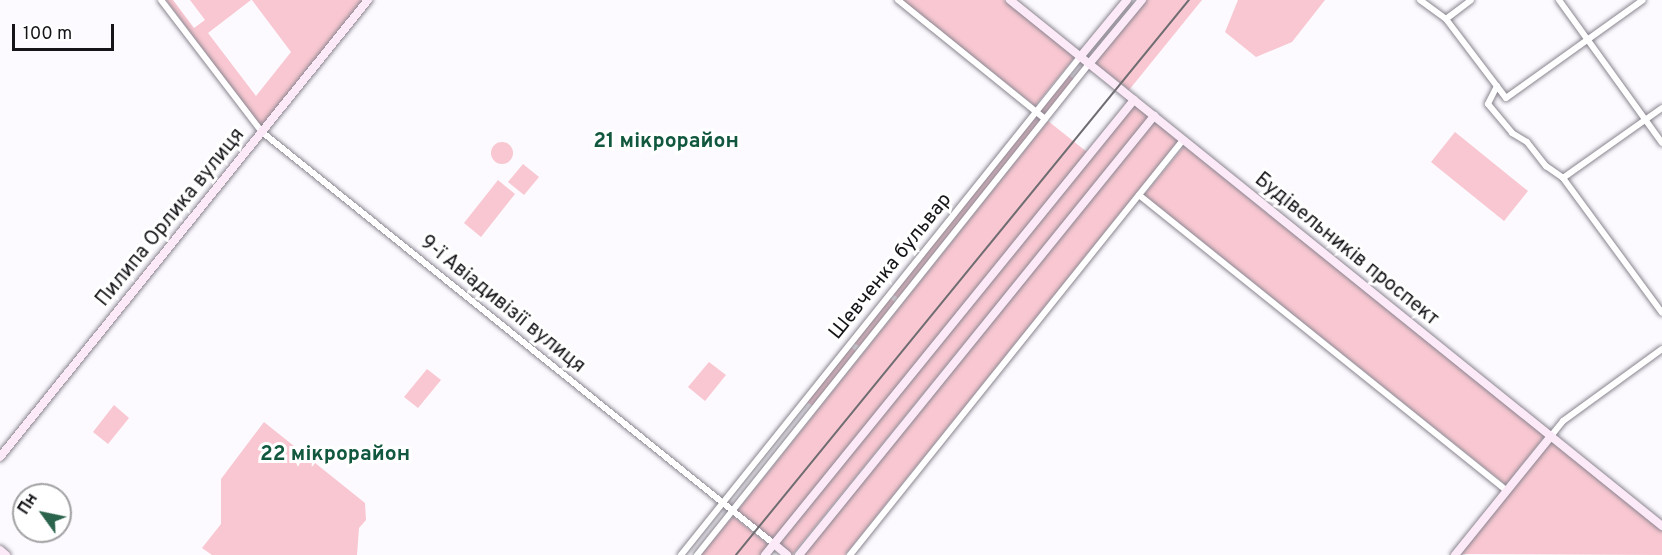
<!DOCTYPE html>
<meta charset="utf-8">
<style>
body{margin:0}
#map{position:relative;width:1662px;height:555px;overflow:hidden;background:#fcfaff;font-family:Overpass,sans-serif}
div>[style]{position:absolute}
.green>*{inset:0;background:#f8c7d1}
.round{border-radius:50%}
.roads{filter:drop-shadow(0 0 2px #8a858f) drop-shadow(0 0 2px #8a858f)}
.street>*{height:6px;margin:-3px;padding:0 3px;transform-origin:3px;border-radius:3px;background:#fff}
.secondary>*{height:8px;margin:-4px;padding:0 4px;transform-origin:4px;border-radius:4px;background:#fdeaf8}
.tram>*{height:1.5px;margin:-0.75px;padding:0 0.75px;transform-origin:0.75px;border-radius:0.75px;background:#6f6d71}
span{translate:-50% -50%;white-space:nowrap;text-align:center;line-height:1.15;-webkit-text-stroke:6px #fff;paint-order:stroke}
.street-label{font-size:20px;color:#161418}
.neighbourhood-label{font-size:21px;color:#11583e;font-weight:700}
.north{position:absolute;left:12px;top:483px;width:60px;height:60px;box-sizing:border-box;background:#fff;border:2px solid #a2a1a3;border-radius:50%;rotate:303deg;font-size:16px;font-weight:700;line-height:24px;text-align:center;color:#161418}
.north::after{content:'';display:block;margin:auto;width:21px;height:27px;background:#2b644c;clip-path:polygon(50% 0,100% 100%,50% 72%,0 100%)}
.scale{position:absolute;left:12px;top:24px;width:102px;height:27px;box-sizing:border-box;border:3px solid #161418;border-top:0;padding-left:8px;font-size:18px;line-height:21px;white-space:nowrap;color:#161418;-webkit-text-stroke:4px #fff;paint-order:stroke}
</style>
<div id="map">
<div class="green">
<i style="clip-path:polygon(166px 0,173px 0,194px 28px,205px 20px,190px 0,251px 0,208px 33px,256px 96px,291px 52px,252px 0,363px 0,261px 127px)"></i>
<i style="clip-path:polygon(902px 0,1004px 0,1075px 57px,1035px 106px)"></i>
<i style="clip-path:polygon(1147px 0,1202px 0,1129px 90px,1095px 63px)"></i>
<i style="clip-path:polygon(1238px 0,1325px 0,1292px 42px,1256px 57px,1225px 32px)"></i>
<i style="clip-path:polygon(1069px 75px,1074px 79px,1045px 115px,1040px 111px)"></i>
<i style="clip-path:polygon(1134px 105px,1149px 117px,792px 555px,779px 544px)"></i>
<i style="clip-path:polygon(1036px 115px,1042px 119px,898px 298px,893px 294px)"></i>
<i style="clip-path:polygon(1048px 121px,1087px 152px,773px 540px,737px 511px)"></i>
<i style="clip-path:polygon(1154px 121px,1178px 141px,845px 555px,804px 555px)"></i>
<i style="clip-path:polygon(1455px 132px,1528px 191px,1504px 221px,1431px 162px)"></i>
<i class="round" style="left:491px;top:142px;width:22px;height:22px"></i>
<i style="clip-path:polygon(1184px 146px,1545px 436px,1506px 485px,1144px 195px)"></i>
<i style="clip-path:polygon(523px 164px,539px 177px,524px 195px,508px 182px)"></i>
<i style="clip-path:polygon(498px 180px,515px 194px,481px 237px,464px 223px)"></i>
<i style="clip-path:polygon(890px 298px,895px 302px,860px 347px,854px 343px)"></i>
<i style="clip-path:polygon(851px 347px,856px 351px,813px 406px,807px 402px)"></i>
<i style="clip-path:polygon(709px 362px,726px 375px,705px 401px,688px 387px)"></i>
<i style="clip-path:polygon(427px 369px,441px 380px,418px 408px,404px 397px)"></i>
<i style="clip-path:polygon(114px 405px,129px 418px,108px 444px,93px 432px)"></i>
<i style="clip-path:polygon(264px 422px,365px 503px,366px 520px,359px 528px,357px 555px,212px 555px,202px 548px,221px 524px,221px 479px)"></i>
<i style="clip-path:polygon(1551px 441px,1662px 531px,1662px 555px,1460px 554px)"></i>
<i style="clip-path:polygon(733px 516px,769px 545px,761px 555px,701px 555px)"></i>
</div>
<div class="roads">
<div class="street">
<i style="left:161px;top:0;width:166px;rotate:52.6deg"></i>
<i style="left:262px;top:132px;width:657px;rotate:38.82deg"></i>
<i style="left:898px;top:0;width:189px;rotate:39deg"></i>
<i style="left:1420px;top:0;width:32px;rotate:36deg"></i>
<i style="left:1446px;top:19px;width:99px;rotate:52.8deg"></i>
<i style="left:1506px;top:98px;width:168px;rotate:-35.6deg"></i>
<i style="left:1559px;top:0;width:176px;rotate:54.2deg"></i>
<i style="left:1446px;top:19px;width:31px;rotate:-37deg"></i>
<i style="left:1497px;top:86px;width:20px;rotate:117deg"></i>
<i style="left:1488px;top:104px;width:38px;rotate:50deg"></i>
<i style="left:1512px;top:133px;width:17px;rotate:31deg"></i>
<i style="left:1527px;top:142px;width:31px;rotate:52deg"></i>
<i style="left:1546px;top:166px;width:21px;rotate:35deg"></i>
<i style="left:1563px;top:178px;width:167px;rotate:53.7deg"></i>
<i style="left:1563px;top:178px;width:121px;rotate:-35.3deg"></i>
<i style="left:1139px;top:195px;width:472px;rotate:38.8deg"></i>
<i style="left:1551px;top:436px;width:19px;rotate:-51deg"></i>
<i style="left:1563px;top:421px;width:122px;rotate:-36deg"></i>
<i style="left:681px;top:555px;width:638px;rotate:-51.3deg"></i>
<i style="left:697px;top:555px;width:628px;rotate:-51.4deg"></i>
<i style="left:850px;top:555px;width:532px;rotate:-51.26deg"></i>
</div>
<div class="secondary">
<i style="left:1010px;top:0;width:838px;rotate:38.89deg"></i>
<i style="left:1080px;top:57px;width:74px;rotate:-50.5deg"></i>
<i style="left:1089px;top:64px;width:83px;rotate:-50.4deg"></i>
<i style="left:0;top:457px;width:587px;rotate:-51.16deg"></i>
<i style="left:774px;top:544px;width:17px;rotate:40deg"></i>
<i style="left:0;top:550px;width:8px;rotate:40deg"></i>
<i style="left:765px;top:555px;width:586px;rotate:-50.96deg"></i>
<i style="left:799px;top:555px;width:565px;rotate:-51.04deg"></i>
<i style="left:1455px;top:555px;width:153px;rotate:-51.1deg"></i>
</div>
</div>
<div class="tram">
<i style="left:736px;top:555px;width:716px;rotate:-50.78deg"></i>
</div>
<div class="street-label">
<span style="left:171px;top:218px;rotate:-51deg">Пилипа Орлика вулиця</span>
<span style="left:1346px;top:250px;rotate:39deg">Будівельників проспект</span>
<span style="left:891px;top:267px;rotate:-51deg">Шевченка бульвар</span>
<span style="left:502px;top:305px;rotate:39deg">9-ї Авіадивізії вулиця</span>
</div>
<div class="neighbourhood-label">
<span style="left:666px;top:142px">21 мікрорайон</span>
<span style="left:335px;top:455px">22 мікрорайон</span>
</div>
<div class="north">Пн</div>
<div class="scale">100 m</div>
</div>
